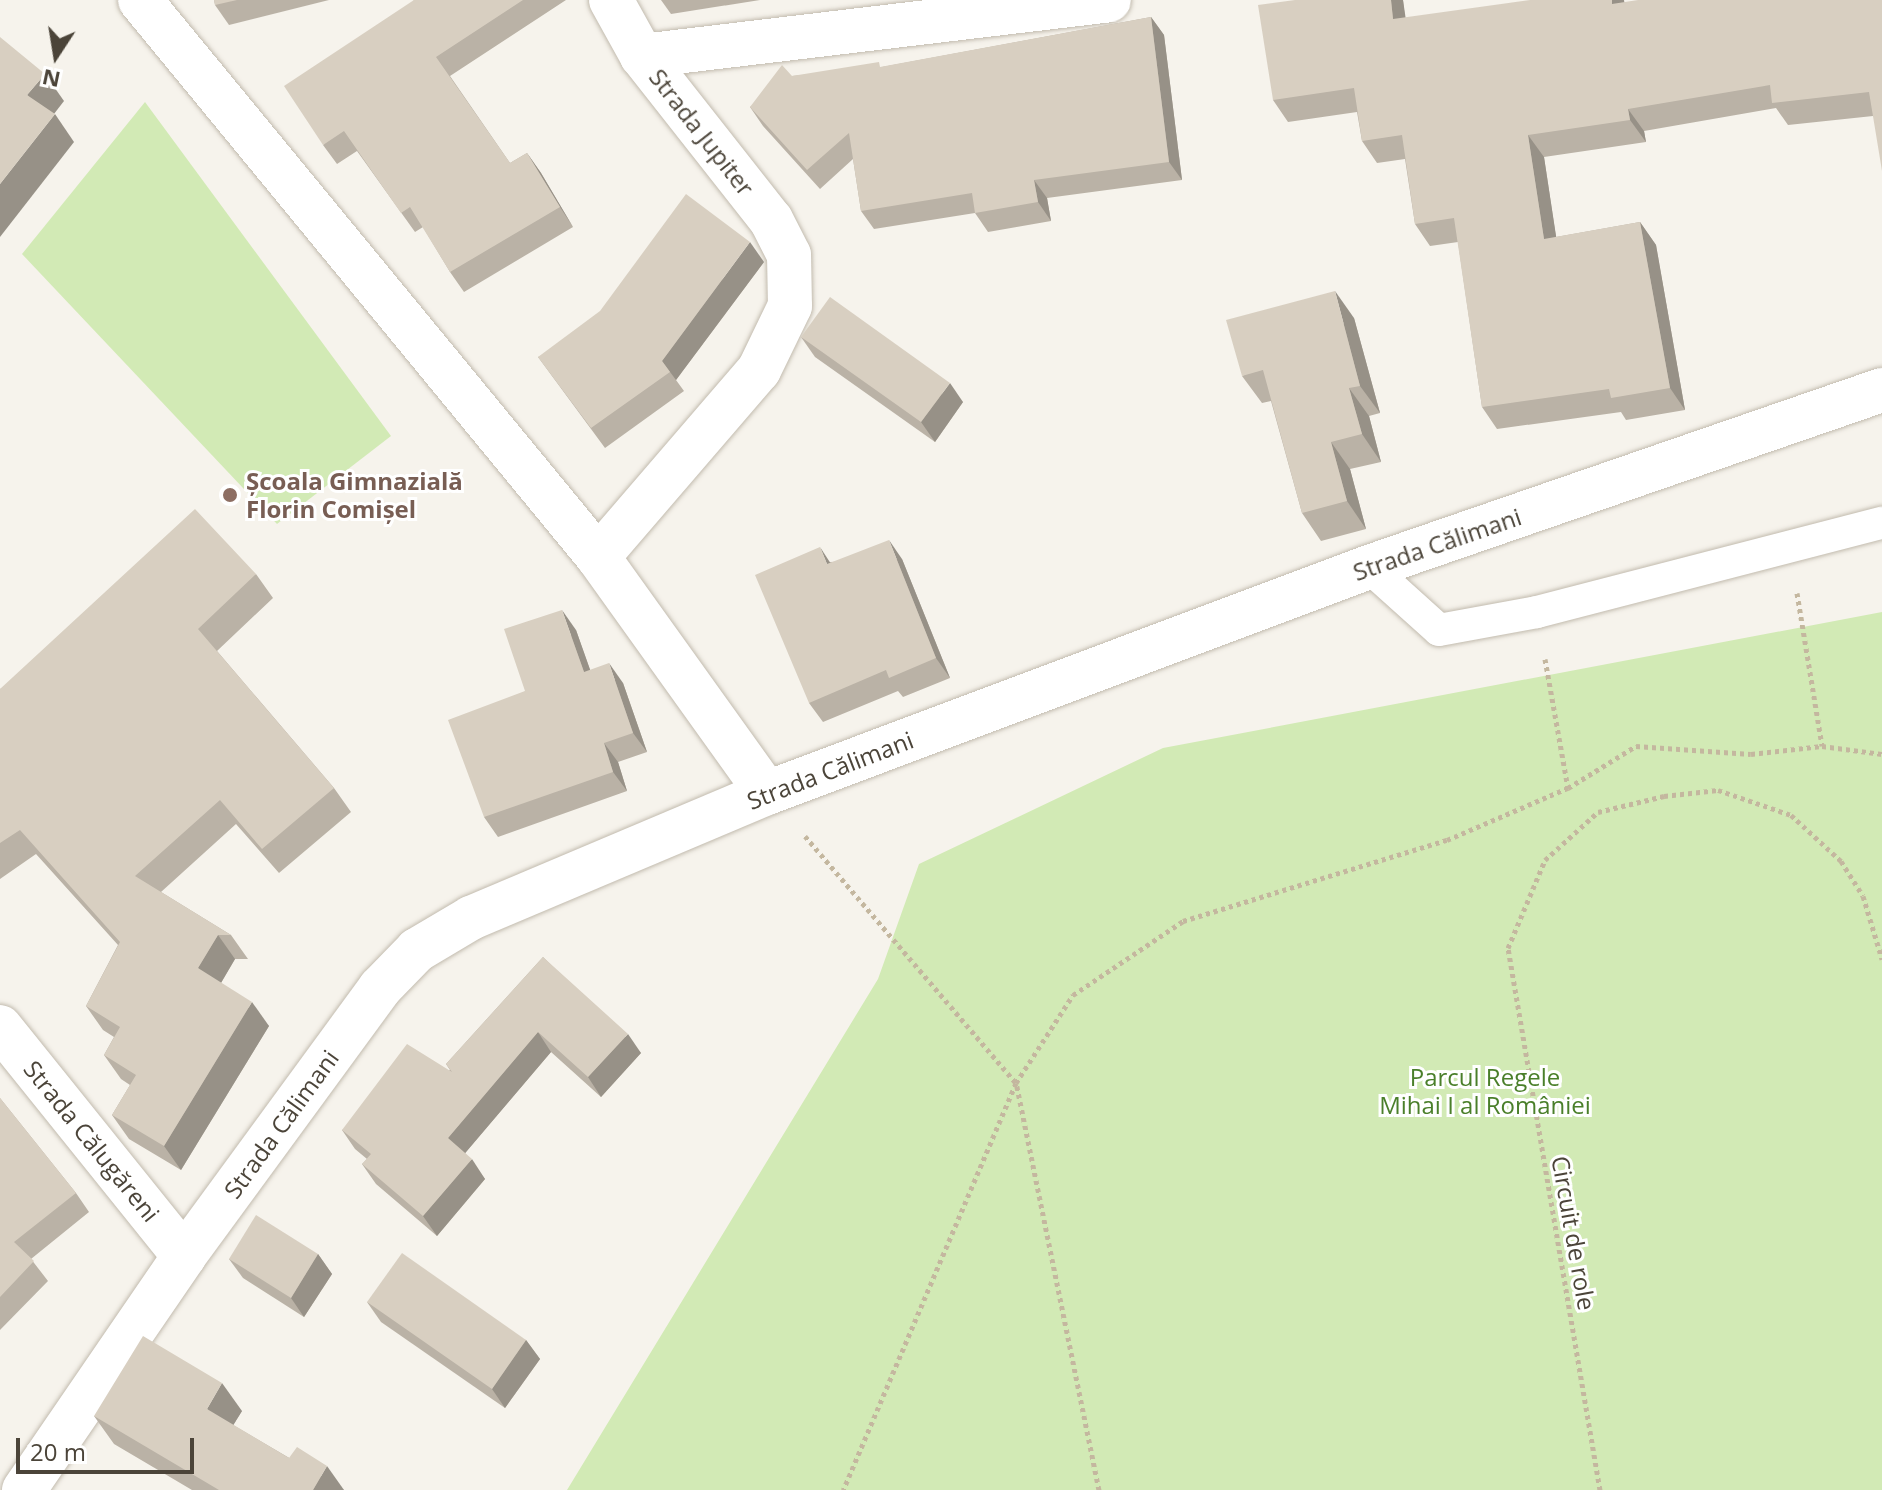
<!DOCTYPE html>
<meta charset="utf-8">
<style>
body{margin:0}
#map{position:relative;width:1882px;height:1490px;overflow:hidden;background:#f6f3ec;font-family:"Open Sans",sans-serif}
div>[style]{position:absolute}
.green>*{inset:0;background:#d2eab5}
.path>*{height:5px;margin-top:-2.5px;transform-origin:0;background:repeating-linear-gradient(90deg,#c4b79f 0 4px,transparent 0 8px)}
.roads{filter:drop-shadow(0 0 2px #c2bbae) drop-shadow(0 0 2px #c2bbae)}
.service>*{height:32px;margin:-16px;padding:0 16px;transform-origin:16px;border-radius:16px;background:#fff}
.minor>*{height:44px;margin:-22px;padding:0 22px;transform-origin:22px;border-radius:22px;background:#fff}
.wall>*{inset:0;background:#bab2a6}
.shaded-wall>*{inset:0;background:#979187}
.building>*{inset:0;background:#d8cfc1}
.dots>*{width:22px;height:22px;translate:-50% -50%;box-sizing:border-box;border:4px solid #fff;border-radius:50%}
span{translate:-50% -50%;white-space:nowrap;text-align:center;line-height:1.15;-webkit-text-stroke:6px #fff;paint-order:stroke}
.street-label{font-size:24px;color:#4b4439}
.education-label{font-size:24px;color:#785e54;font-weight:700}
.left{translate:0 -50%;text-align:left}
.park-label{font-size:24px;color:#4a7f2a}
.north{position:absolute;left:16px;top:16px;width:80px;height:80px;-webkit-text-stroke:6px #fff;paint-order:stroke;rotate:192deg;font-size:22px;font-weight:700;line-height:32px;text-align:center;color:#4b4439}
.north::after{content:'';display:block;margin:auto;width:28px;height:36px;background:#4b4439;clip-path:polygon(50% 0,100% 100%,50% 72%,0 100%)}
.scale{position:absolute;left:16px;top:1438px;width:178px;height:36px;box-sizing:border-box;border:4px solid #4b4439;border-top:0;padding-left:10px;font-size:24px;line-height:28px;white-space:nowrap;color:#4b4439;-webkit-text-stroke:6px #fff;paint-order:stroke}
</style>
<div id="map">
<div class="green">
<i style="clip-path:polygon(145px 102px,391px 436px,277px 524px,22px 254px)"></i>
<i style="clip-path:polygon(1882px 612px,1882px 1490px,567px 1490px,878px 979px,919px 864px,1163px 748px)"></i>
</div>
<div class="path">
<i style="left:1797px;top:593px;width:155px;rotate:80.7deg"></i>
<i style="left:1545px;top:659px;width:131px;rotate:79.9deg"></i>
<i style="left:805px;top:836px;width:325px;rotate:49.5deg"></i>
<i style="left:1016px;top:1083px;width:442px;rotate:113deg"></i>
<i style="left:1099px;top:1490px;width:415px;rotate:-101.5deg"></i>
<i style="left:1016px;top:1083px;width:105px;rotate:-57.1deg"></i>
<i style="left:1073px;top:995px;width:133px;rotate:-33.9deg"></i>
<i style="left:1183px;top:921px;width:276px;rotate:-17.1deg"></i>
<i style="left:1447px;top:840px;width:132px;rotate:-23.3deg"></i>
<i style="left:1568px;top:788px;width:80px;rotate:-31.7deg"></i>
<i style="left:1636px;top:746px;width:115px;rotate:4deg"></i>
<i style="left:1751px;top:754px;width:71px;rotate:-6.4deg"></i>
<i style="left:1822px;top:746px;width:61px;rotate:7.6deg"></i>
<i style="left:1600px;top:1490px;width:550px;rotate:-99.63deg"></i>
<i style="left:1508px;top:948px;width:95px;rotate:-67.2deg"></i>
<i style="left:1545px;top:860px;width:72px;rotate:-42.2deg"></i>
<i style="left:1598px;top:812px;width:68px;rotate:-13.6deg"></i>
<i style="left:1664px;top:796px;width:54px;rotate:-6.3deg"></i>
<i style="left:1718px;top:790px;width:77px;rotate:18.9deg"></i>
<i style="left:1791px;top:815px;width:68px;rotate:42.6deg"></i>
<i style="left:1841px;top:861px;width:41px;rotate:57.8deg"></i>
<i style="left:1863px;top:896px;width:66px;rotate:73.2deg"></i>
</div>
<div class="roads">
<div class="service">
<i style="left:1369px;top:567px;width:94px;rotate:42deg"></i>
<i style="left:1439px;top:630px;width:100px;rotate:-10.4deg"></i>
<i style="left:1537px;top:612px;width:356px;rotate:-14.5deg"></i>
</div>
<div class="minor">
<i style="left:140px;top:0;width:721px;rotate:50.57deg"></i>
<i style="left:598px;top:557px;width:290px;rotate:54.4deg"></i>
<i style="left:642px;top:56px;width:470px;rotate:-6.8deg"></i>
<i style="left:598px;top:557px;width:247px;rotate:-49.3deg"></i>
<i style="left:759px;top:370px;width:71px;rotate:-64.2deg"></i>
<i style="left:790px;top:306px;width:51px;rotate:-91.1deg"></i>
<i style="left:789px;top:255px;width:39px;rotate:-117deg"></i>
<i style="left:771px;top:220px;width:209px;rotate:-128.2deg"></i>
<i style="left:642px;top:56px;width:64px;rotate:-119deg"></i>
<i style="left:0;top:1027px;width:294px;rotate:51.2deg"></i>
<i style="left:24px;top:1490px;width:283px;rotate:-55.6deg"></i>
<i style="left:184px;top:1256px;width:332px;rotate:-53.8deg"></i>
<i style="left:380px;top:988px;width:53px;rotate:-45.8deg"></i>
<i style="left:417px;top:950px;width:63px;rotate:-30.7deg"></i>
<i style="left:471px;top:918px;width:321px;rotate:-22.9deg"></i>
<i style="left:767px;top:793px;width:643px;rotate:-20.58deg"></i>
<i style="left:1369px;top:567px;width:543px;rotate:-19.04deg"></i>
</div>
</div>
<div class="wall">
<i style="clip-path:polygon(214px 0,329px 0,229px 25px,215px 5px)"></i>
<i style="clip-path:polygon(414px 0,566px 0,450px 76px,510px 163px,527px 153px,541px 173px,573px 227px,464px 292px,450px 272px,423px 227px,415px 232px,357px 151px,337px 164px,323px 145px)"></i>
<i style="clip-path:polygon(661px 0,760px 0,671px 14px)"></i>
<i style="clip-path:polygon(1295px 0,1403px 0,1405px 18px,1624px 2px,1882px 0,1873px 116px,1788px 125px,1776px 108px,1644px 131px,1646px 142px,1544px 157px,1556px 237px,1640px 222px,1656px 245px,1685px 410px,1626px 420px,1621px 412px,1497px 429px,1482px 407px,1458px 242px,1430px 246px,1415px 224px,1405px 159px,1377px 163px,1362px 141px,1357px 112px,1288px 122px,1273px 100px)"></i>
<i style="clip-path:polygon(1151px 17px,1164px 35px,1182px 180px,1047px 198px,1051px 221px,988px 232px,975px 213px,874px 229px,861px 211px,853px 159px,820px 189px,763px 126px,750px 107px,792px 76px,882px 67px)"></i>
<i style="clip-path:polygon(764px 262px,676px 380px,684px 391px,605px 448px,538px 357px)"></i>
<i style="clip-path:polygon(1354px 318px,1380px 413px,1369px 416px,1381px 462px,1350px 469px,1366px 529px,1321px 541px,1302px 513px,1271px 401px,1262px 403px,1242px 376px)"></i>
<i style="clip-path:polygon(801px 337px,963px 402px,935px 442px,815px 357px)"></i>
<i style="clip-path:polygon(902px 559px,950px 678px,903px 697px,898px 691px,823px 722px,809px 703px,830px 562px)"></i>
<i style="clip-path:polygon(256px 574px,273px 598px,217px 651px,334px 788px,351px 812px,279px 873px,236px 824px,161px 892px,231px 935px,248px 959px,235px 959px,221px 983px,269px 1026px,181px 1170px,129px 1139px,112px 1115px,130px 1085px,121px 1079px,104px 1055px,114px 1037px,103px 1030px,86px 1006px,118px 945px,36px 854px,0 879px,0 689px)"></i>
<i style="clip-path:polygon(576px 630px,590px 670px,623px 683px,647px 752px,618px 762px,627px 791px,498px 837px,484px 817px,525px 691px)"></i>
<i style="clip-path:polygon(543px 957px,641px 1053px,601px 1097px,551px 1052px,465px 1153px,485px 1179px,437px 1236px,376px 1184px,362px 1164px,367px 1159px,355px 1149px,342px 1130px,450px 1070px,446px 1064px)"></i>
<i style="clip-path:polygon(0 1098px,76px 1193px,89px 1212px,31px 1259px,48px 1281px,0 1330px)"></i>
<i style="clip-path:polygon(318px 1254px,332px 1274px,304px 1317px,243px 1278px,229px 1259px)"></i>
<i style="clip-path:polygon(367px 1302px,526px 1340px,540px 1359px,505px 1408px,381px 1322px)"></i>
<i style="clip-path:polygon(242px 1411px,233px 1425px,344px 1490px,192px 1490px,114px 1444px,94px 1416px)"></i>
</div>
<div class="shaded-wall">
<i style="clip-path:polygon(1391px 0,1403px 0,1409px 41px,1393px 19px)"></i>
<i style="clip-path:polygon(1612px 0,1624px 0,1628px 26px,1612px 4px)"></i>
<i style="clip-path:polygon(1151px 17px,1164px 35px,1182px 180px,1169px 162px)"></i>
<i style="clip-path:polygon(45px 74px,64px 101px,47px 123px,27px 95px)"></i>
<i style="clip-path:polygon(1628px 109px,1644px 131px,1646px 142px,1630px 120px)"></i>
<i style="clip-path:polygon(55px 114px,74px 142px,0 237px,0 184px)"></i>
<i style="clip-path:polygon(1528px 135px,1544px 157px,1560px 262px,1544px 239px)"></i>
<i style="clip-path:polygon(527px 153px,541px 173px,573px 227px,560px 207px)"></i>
<i style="clip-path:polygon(1034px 180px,1047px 198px,1051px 221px,1038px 202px)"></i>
<i style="clip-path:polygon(1640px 222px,1656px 245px,1685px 410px,1670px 388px)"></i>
<i style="clip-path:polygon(750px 242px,764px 262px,676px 380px,662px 361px)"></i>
<i style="clip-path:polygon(1335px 291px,1354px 318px,1380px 413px,1360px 386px)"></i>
<i style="clip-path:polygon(950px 383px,963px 402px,935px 442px,921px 422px)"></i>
<i style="clip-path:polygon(1349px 388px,1369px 416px,1381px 462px,1362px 434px)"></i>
<i style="clip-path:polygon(1331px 442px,1350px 469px,1366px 529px,1347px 501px)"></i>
<i style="clip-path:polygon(889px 540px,902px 559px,950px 678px,936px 658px)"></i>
<i style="clip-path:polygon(820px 547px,833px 567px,827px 564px)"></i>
<i style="clip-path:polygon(562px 610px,576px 630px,598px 692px,584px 672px)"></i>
<i style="clip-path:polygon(609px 663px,623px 683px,647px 752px,633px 733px)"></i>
<i style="clip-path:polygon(604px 743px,618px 762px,627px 791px,613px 772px)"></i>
<i style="clip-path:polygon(218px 935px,235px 959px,215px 993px,198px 968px)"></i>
<i style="clip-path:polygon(252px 1002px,269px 1026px,181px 1170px,164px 1146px)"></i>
<i style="clip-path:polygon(538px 1032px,551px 1052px,461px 1158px,448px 1138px)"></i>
<i style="clip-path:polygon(628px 1034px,641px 1053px,601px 1097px,588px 1077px)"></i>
<i style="clip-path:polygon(472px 1159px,485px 1179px,437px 1236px,423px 1216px)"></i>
<i style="clip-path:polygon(318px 1254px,332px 1274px,304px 1317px,291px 1298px)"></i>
<i style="clip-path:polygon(526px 1340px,540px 1359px,505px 1408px,492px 1389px)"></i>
<i style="clip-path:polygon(222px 1383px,242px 1411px,226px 1437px,207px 1409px)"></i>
<i style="clip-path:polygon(327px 1466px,344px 1490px,313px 1490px)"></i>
</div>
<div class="building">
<i style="clip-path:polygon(214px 0,237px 0,215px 5px)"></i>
<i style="clip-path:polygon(414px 0,523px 0,436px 57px,510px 163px,527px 153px,560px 207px,450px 272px,410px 207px,401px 213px,344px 131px,323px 145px,284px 86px)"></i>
<i style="clip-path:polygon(1295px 0,1391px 0,1393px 19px,1530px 0,1612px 0,1612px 4px,1638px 0,1882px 0,1882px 171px,1869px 92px,1772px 103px,1770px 85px,1628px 109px,1630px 120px,1528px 135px,1544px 239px,1640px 222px,1670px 388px,1611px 398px,1609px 389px,1482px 407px,1454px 218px,1415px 224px,1402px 135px,1362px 141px,1354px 88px,1273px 100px,1258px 5px)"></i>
<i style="clip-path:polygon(1151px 17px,1169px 162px,1034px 180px,1038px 202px,975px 213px,972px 193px,861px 211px,849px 133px,807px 170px,750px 107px,782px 65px,792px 76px,879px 62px,880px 67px)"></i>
<i style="clip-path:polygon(0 37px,45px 74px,27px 95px,55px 114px,0 184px)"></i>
<i style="clip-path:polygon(686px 194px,750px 242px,662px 361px,670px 372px,591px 428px,538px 357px,600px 311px)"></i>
<i style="clip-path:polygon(1335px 291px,1360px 386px,1349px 388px,1362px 434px,1331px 442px,1347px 501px,1302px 513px,1263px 370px,1242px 376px,1226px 320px)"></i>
<i style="clip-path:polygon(830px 297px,950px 383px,921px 422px,801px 337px)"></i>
<i style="clip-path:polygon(195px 509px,256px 574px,198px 629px,334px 788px,262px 849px,220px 800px,135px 876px,231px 935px,218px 935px,198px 968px,252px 1002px,164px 1146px,112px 1115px,136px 1075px,104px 1055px,120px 1027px,86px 1006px,120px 942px,20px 830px,0 843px,0 689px)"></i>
<i style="clip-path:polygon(889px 540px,936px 658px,889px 678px,886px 670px,809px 703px,755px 575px,820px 547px,827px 564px)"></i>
<i style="clip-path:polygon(562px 610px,584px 672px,609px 663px,633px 733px,604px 743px,613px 772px,484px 817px,448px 720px,525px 691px,504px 629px)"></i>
<i style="clip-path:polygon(543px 957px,628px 1034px,588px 1077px,538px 1032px,448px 1138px,472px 1159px,423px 1216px,362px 1164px,371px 1154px,342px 1130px,407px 1044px,452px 1072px,446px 1064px)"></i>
<i style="clip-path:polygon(0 1098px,76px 1193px,14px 1242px,34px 1261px,0 1297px)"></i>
<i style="clip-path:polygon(256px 1215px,318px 1254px,291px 1298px,229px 1259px)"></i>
<i style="clip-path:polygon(402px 1253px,526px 1340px,492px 1389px,367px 1302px)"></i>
<i style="clip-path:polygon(143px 1336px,222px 1383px,207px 1409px,289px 1458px,297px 1447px,327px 1466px,313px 1490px,219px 1490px,94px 1416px)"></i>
</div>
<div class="dots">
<i style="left:230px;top:495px;background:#8d6e63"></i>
</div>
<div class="street-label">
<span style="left:702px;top:132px;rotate:52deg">Strada Jupiter</span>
<span style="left:1437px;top:544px;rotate:-19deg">Strada Călimani</span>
<span style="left:830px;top:770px;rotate:-21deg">Strada Călimani</span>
<span style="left:281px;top:1124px;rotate:-54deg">Strada Călimani</span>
<span style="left:92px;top:1141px;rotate:51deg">Strada Călugăreni</span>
<span style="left:1574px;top:1233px;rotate:80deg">Circuit de role</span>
</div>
<div class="education-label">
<span class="left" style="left:246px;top:495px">Școala Gimnazială<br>Florin Comișel</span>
</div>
<div class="park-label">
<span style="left:1485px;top:1091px">Parcul Regele<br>Mihai I al României</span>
</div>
<div class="north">N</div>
<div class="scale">20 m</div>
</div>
